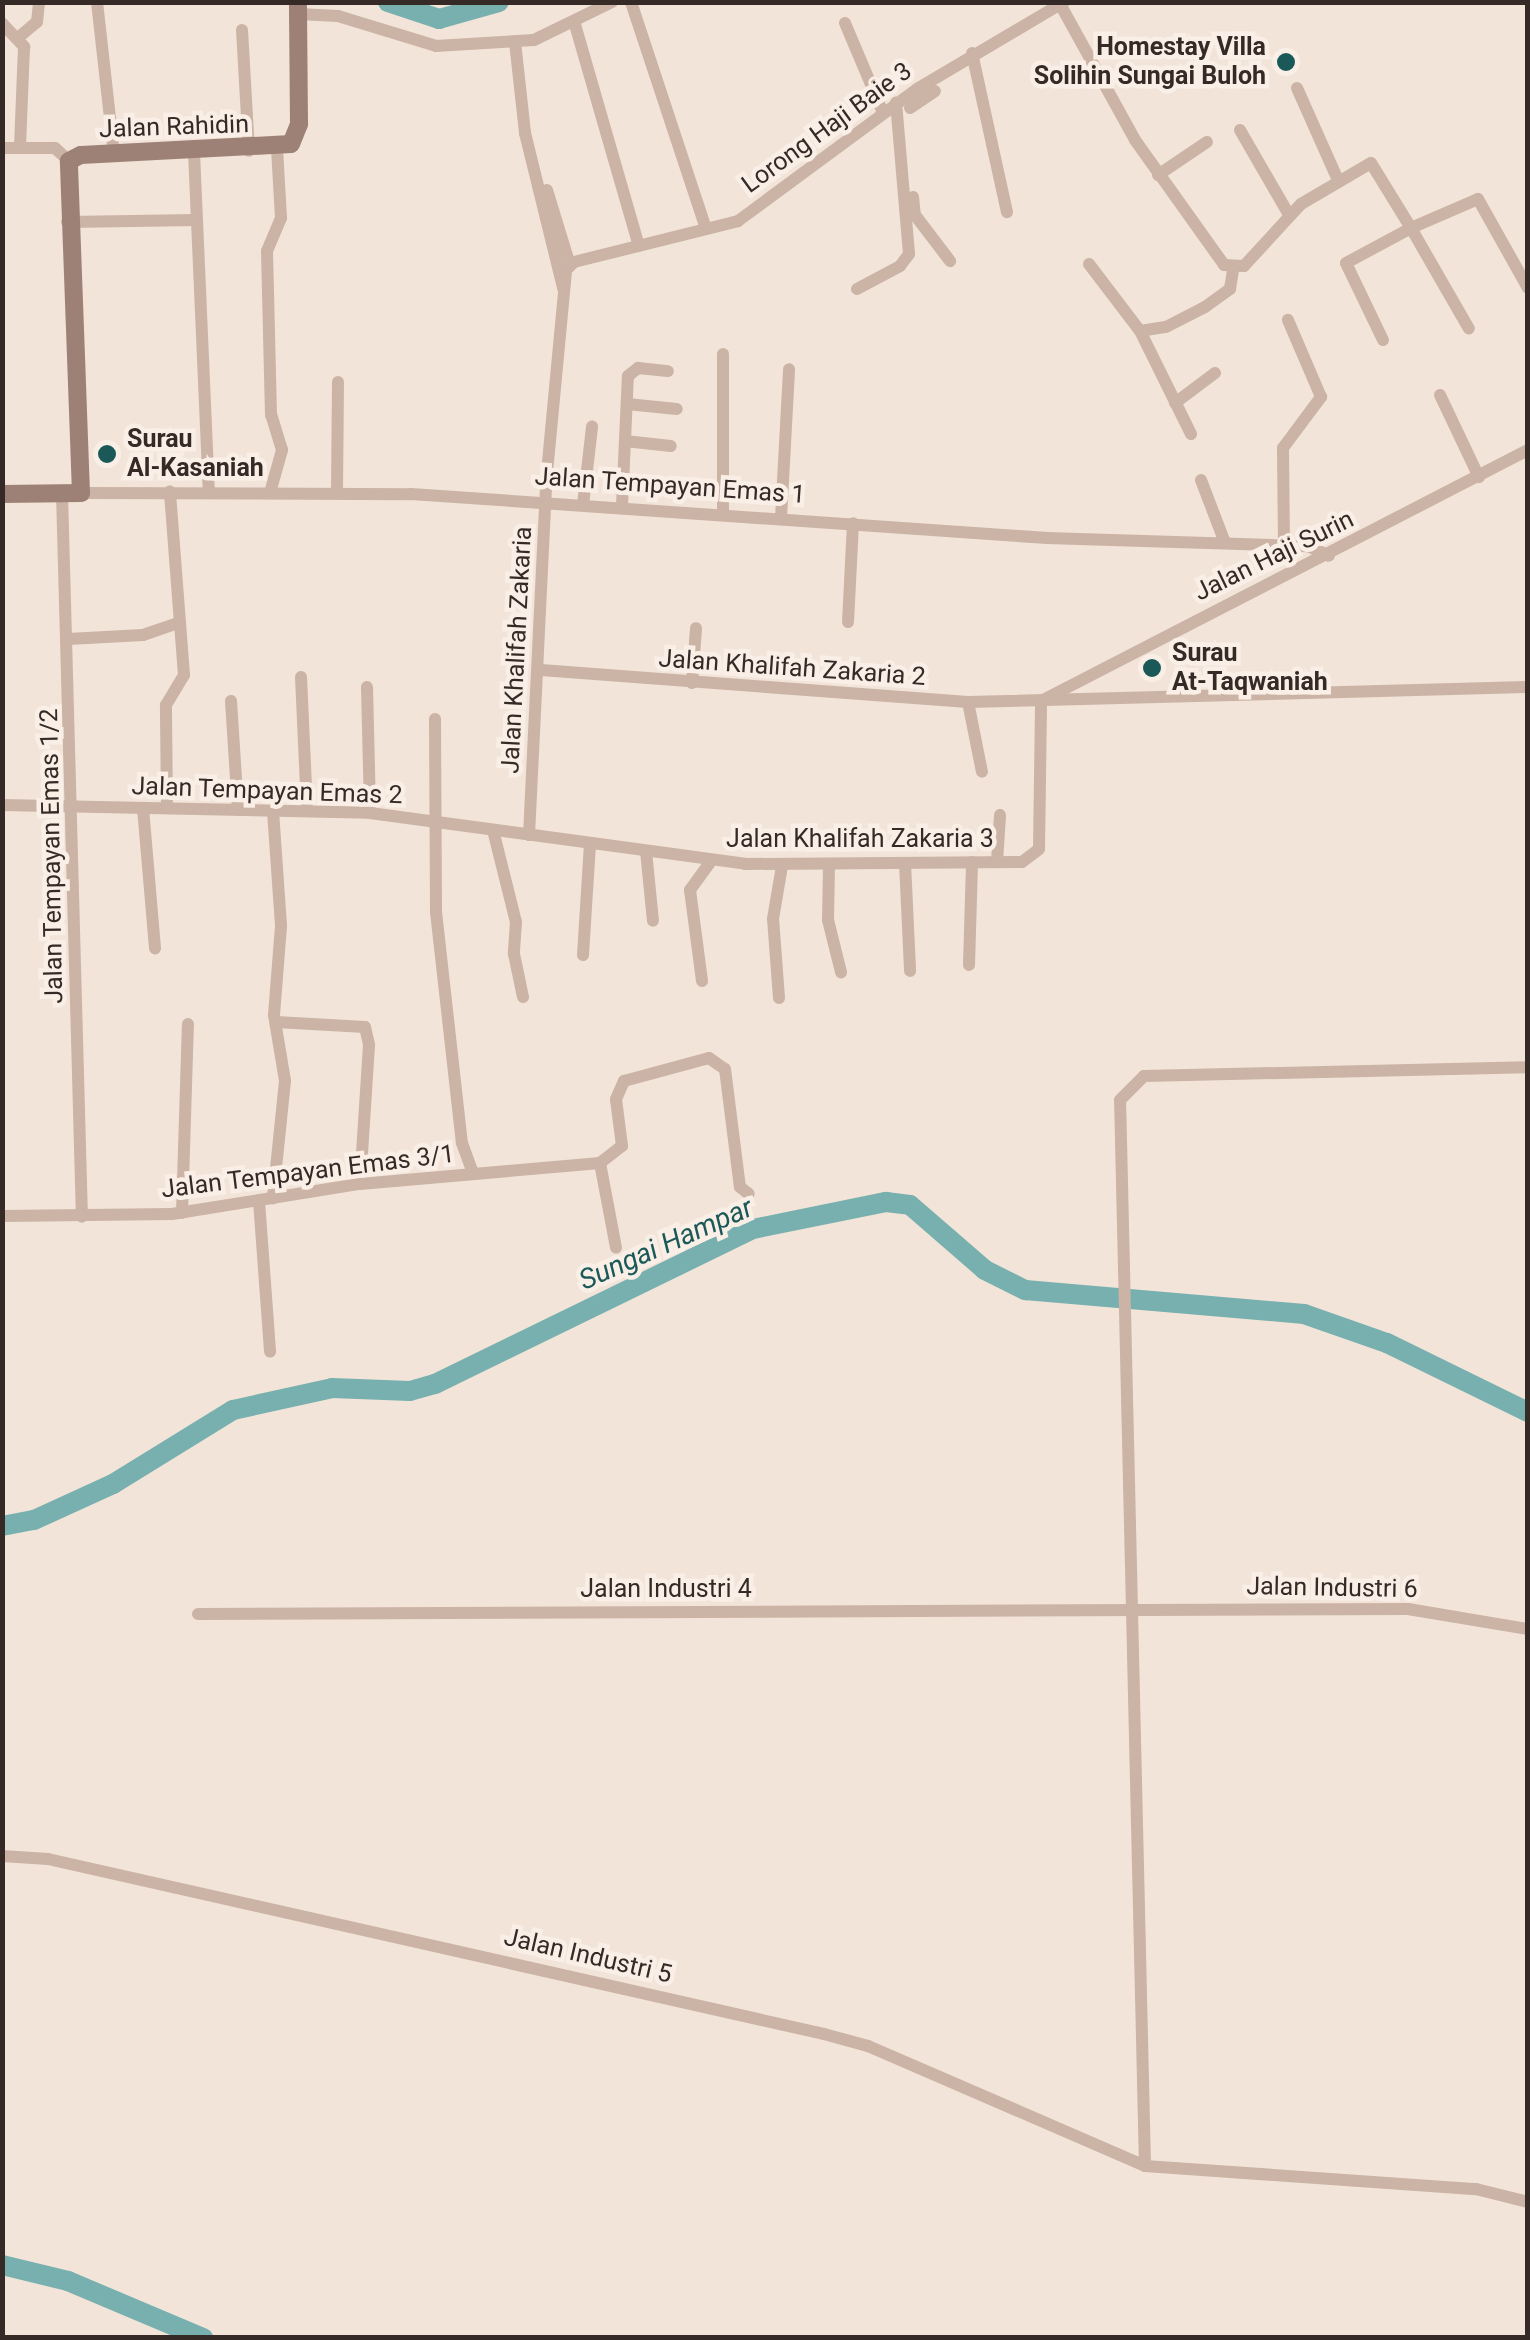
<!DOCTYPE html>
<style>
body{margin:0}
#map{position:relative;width:1530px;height:2340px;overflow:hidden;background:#f2e4d9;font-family:Roboto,sans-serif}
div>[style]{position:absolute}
.river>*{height:20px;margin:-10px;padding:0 10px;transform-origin:10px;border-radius:10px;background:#77b0ae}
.street>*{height:12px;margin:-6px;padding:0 6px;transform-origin:6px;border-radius:6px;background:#cbb3a5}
.secondary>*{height:18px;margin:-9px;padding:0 9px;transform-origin:9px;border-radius:9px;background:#9e8176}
.dots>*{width:28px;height:28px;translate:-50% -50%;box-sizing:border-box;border:5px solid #faefe6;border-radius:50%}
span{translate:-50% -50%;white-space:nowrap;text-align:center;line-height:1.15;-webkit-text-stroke:9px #faefe6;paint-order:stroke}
.poi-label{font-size:25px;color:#362a27;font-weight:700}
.right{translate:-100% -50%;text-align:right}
.left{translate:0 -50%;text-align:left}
.street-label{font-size:25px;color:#362a27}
.water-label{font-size:28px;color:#1b5958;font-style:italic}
.frame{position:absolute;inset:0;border:5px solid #362a27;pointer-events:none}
</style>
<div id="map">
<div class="river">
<i style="left:388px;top:2px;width:54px;rotate:18.4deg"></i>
<i style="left:439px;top:19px;width:62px;rotate:-15.8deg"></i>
<i style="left:2px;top:1526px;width:33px;rotate:-11deg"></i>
<i style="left:34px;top:1520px;width:87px;rotate:-24.5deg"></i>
<i style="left:113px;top:1484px;width:141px;rotate:-31.7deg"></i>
<i style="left:233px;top:1410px;width:101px;rotate:-12.5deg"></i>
<i style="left:332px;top:1388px;width:78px;rotate:2.2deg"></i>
<i style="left:410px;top:1391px;width:26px;rotate:-16deg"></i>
<i style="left:435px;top:1384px;width:354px;rotate:-26deg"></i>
<i style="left:753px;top:1229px;width:136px;rotate:-11.5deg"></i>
<i style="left:886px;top:1202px;width:24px;rotate:7deg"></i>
<i style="left:910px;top:1205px;width:99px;rotate:40.9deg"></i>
<i style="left:985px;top:1270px;width:45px;rotate:26.6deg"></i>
<i style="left:1025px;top:1290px;width:280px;rotate:4.9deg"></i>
<i style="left:1304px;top:1314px;width:88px;rotate:19.3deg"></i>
<i style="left:1387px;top:1343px;width:157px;rotate:26.1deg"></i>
<i style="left:2px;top:2265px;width:68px;rotate:13.6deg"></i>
<i style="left:68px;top:2281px;width:147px;rotate:22.9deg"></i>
</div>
<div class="street">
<i style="left:97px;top:2px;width:153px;rotate:83.6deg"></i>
<i style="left:631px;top:2px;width:239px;rotate:71.7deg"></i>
<i style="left:1060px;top:4px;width:155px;rotate:61.1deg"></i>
<i style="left:1135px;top:140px;width:153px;rotate:54.5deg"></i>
<i style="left:1224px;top:265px;width:20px;rotate:3deg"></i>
<i style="left:1244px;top:266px;width:84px;rotate:-47.4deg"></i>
<i style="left:1301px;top:204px;width:81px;rotate:-30.4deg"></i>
<i style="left:1371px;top:163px;width:76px;rotate:58.4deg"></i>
<i style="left:1411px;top:228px;width:73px;rotate:-23.4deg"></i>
<i style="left:1478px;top:199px;width:102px;rotate:60.7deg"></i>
<i style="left:298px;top:14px;width:40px;rotate:2.9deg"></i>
<i style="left:338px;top:16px;width:102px;rotate:17deg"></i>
<i style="left:436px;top:46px;width:98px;rotate:-3.5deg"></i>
<i style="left:534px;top:40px;width:87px;rotate:-26deg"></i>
<i style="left:574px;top:21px;width:234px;rotate:73.9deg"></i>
<i style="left:2px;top:23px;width:33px;rotate:47deg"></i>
<i style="left:24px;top:47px;width:100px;rotate:92.3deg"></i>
<i style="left:845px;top:23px;width:98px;rotate:67.1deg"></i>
<i style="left:242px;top:30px;width:121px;rotate:86.7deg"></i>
<i style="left:19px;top:37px;width:23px;rotate:-40deg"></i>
<i style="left:37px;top:22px;width:20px;rotate:-84deg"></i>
<i style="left:515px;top:42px;width:92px;rotate:83.7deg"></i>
<i style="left:525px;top:133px;width:160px;rotate:76.2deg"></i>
<i style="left:972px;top:53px;width:163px;rotate:77.6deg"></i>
<i style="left:1297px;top:88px;width:101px;rotate:66deg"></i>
<i style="left:910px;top:108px;width:30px;rotate:-34deg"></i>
<i style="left:1240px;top:130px;width:98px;rotate:60deg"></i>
<i style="left:2px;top:148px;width:53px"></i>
<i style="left:55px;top:148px;width:19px;rotate:43deg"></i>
<i style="left:194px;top:152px;width:341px;rotate:87.5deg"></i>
<i style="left:1158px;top:175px;width:59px;rotate:-34deg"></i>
<i style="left:547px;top:190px;width:78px;rotate:73deg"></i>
<i style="left:913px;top:197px;width:18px;rotate:84deg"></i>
<i style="left:915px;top:215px;width:58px;rotate:52.7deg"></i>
<i style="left:67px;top:222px;width:130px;rotate:-0.9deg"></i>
<i style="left:1089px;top:264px;width:84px;rotate:52.7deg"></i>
<i style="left:857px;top:289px;width:49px;rotate:-28.1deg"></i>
<i style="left:900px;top:266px;width:15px;rotate:-53deg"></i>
<i style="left:909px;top:254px;width:152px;rotate:-94.9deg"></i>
<i style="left:1383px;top:340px;width:85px;rotate:-115.7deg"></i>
<i style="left:1346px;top:263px;width:74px;rotate:-28.3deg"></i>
<i style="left:1411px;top:228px;width:116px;rotate:60.1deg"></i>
<i style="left:1440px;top:395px;width:91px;rotate:64.6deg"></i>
<i style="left:1175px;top:403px;width:50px;rotate:-36.9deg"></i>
<i style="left:627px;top:404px;width:50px;rotate:5.7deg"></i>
<i style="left:1191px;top:434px;width:115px;rotate:-116.3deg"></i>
<i style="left:1140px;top:331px;width:26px;rotate:-9deg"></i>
<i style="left:1166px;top:327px;width:44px;rotate:-27.1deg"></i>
<i style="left:1205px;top:307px;width:31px;rotate:-36deg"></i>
<i style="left:1230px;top:289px;width:19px;rotate:-81deg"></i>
<i style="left:625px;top:441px;width:46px;rotate:6.2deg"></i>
<i style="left:1201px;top:480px;width:67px;rotate:69.1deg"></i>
<i style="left:81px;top:493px;width:330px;rotate:0.2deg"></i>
<i style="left:411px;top:494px;width:638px;rotate:3.96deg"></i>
<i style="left:1047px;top:538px;width:261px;rotate:1.8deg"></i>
<i style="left:1308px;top:546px;width:23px;rotate:25deg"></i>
<i style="left:270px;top:493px;width:45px;rotate:-74.4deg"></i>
<i style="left:282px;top:450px;width:37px;rotate:-107deg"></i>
<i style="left:271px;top:415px;width:164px;rotate:-91.4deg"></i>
<i style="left:267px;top:251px;width:36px;rotate:-67deg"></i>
<i style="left:281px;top:218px;width:69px;rotate:-93.3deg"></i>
<i style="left:337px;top:493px;width:111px;rotate:-89.5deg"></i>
<i style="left:62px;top:494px;width:723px;rotate:88.42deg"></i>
<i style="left:583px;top:505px;width:79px;rotate:-83.4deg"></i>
<i style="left:622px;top:506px;width:130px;rotate:-87.4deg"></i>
<i style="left:628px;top:376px;width:13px;rotate:-39deg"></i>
<i style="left:638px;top:368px;width:30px;rotate:6deg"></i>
<i style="left:723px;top:514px;width:160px;rotate:-90deg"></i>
<i style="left:781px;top:518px;width:149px;rotate:-86.9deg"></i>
<i style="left:1284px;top:545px;width:97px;rotate:-90.6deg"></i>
<i style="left:1283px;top:448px;width:64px;rotate:-53.3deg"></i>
<i style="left:1321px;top:397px;width:84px;rotate:-113.2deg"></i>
<i style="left:848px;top:622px;width:99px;rotate:-87.1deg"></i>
<i style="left:68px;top:639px;width:75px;rotate:-3.1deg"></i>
<i style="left:143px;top:635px;width:39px;rotate:-19deg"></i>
<i style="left:541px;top:670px;width:428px;rotate:4.3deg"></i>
<i style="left:968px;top:702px;width:560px;rotate:-1.53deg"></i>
<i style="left:301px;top:677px;width:134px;rotate:87.4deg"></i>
<i style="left:692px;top:683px;width:55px;rotate:-85.8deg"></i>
<i style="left:367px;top:687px;width:126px;rotate:88.6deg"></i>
<i style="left:231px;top:701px;width:109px;rotate:86.3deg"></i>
<i style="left:1041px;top:701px;width:548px;rotate:-27.27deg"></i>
<i style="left:968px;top:702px;width:71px;rotate:78.7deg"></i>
<i style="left:435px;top:719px;width:193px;rotate:89.7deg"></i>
<i style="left:436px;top:912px;width:232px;rotate:83.6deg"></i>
<i style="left:462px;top:1143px;width:33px;rotate:70deg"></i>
<i style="left:2px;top:805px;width:368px;rotate:1.2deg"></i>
<i style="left:370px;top:813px;width:378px;rotate:7.7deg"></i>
<i style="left:745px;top:864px;width:277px;rotate:-0.4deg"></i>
<i style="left:1022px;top:862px;width:21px;rotate:-37deg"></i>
<i style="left:1039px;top:849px;width:148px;rotate:-89.2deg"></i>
<i style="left:143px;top:808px;width:141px;rotate:85.1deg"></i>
<i style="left:167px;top:808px;width:103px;rotate:-90.6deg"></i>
<i style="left:166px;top:705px;width:35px;rotate:-59deg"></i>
<i style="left:184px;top:675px;width:184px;rotate:-94.4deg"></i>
<i style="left:273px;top:811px;width:115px;rotate:86deg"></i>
<i style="left:281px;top:926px;width:89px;rotate:94.5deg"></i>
<i style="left:274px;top:1015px;width:67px;rotate:80.5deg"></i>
<i style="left:285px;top:1081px;width:118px;rotate:95.9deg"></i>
<i style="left:493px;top:830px;width:95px;rotate:76deg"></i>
<i style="left:516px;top:922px;width:32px;rotate:94deg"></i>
<i style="left:514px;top:954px;width:44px;rotate:78.2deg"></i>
<i style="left:529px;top:835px;width:352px;rotate:-87.2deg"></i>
<i style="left:546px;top:483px;width:214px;rotate:-84.6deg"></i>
<i style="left:566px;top:270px;width:11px;rotate:-45deg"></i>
<i style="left:574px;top:262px;width:169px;rotate:-14deg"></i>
<i style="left:738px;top:221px;width:222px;rotate:-36.4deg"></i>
<i style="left:917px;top:89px;width:171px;rotate:-30.6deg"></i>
<i style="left:646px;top:851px;width:70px;rotate:84.3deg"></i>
<i style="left:997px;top:862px;width:47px;rotate:-86.3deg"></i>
<i style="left:905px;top:863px;width:108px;rotate:87.3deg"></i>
<i style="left:829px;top:864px;width:56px;rotate:91deg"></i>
<i style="left:828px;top:920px;width:54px;rotate:76deg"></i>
<i style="left:583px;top:955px;width:111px;rotate:-86.4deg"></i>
<i style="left:969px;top:965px;width:103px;rotate:-88.3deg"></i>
<i style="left:702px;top:981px;width:92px;rotate:-97.5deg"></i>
<i style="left:690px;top:890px;width:36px;rotate:-54deg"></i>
<i style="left:779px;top:998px;width:79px;rotate:-94.3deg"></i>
<i style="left:773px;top:919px;width:54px;rotate:-80.4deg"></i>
<i style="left:276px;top:1022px;width:89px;rotate:3.2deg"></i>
<i style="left:365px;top:1027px;width:18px;rotate:77deg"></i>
<i style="left:369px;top:1045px;width:139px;rotate:93.7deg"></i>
<i style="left:600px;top:1163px;width:86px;rotate:79.3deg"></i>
<i style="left:259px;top:1201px;width:151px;rotate:85.8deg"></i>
<i style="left:182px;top:1213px;width:189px;rotate:-88.2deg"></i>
<i style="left:2px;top:1216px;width:170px;rotate:-0.7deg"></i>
<i style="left:172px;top:1214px;width:190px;rotate:-9.1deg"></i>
<i style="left:360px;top:1184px;width:241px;rotate:-5deg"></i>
<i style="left:600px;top:1163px;width:28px;rotate:-38deg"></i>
<i style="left:622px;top:1146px;width:47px;rotate:-97.3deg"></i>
<i style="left:616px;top:1099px;width:20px;rotate:-66deg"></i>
<i style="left:624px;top:1081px;width:88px;rotate:-15.1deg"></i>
<i style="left:709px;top:1058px;width:19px;rotate:35deg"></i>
<i style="left:725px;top:1069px;width:119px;rotate:82.8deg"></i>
<i style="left:740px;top:1187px;width:11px;rotate:38deg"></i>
<i style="left:198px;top:1614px;width:1210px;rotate:-0.24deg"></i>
<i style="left:1408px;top:1609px;width:122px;rotate:9.5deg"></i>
<i style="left:2px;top:1856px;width:46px;rotate:3.7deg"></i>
<i style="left:48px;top:1859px;width:795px;rotate:12.71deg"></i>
<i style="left:824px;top:2034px;width:46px;rotate:15.3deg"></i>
<i style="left:868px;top:2046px;width:302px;rotate:23.4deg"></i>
<i style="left:1145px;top:2166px;width:332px;rotate:4deg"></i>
<i style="left:1476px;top:2189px;width:54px;rotate:14deg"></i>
<i style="left:1145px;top:2166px;width:1066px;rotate:-91.34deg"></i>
<i style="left:1120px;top:1100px;width:34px;rotate:-45deg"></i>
<i style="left:1144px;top:1076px;width:384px;rotate:-1.3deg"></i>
</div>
<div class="secondary">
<i style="left:2px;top:494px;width:79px;rotate:-0.7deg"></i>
<i style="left:81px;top:493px;width:332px;rotate:-92.1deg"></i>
<i style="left:69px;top:161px;width:13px;rotate:-27deg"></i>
<i style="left:81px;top:155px;width:210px;rotate:-3deg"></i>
<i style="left:291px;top:144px;width:22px;rotate:-68deg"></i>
<i style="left:299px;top:124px;width:122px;rotate:-90.5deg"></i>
</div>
<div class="dots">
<i style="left:1286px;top:62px;background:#1b5958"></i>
<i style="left:107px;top:454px;background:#1b5958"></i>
<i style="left:1152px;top:668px;background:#1b5958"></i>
</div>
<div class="poi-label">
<span class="right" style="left:1266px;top:62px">Homestay Villa<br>Solihin Sungai Buloh</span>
<span class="left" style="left:127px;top:454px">Surau<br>Al-Kasaniah</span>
<span class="left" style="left:1172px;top:668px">Surau<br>At-Taqwaniah</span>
</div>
<div class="street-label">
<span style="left:174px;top:127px;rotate:-2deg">Jalan Rahidin</span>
<span style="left:827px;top:128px;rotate:-36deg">Lorong Haji Baie 3</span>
<span style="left:670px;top:486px;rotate:4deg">Jalan Tempayan Emas 1</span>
<span style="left:1274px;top:556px;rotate:-26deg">Jalan Haji Surin</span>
<span style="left:517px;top:650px;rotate:-87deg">Jalan Khalifah Zakaria</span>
<span style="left:792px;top:668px;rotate:4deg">Jalan Khalifah Zakaria 2</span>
<span style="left:267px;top:791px;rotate:2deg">Jalan Tempayan Emas 2</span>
<span style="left:860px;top:839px">Jalan Khalifah Zakaria 3</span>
<span style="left:52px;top:856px;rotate:-91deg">Jalan Tempayan Emas 1/2</span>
<span style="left:308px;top:1172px;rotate:-7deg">Jalan Tempayan Emas 3/1</span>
<span style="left:1332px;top:1588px;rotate:1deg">Jalan Industri 6</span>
<span style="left:666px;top:1589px">Jalan Industri 4</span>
<span style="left:588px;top:1956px;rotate:13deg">Jalan Industri 5</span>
</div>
<div class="water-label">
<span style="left:666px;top:1244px;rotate:-24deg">Sungai Hampar</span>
</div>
<div class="frame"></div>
</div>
